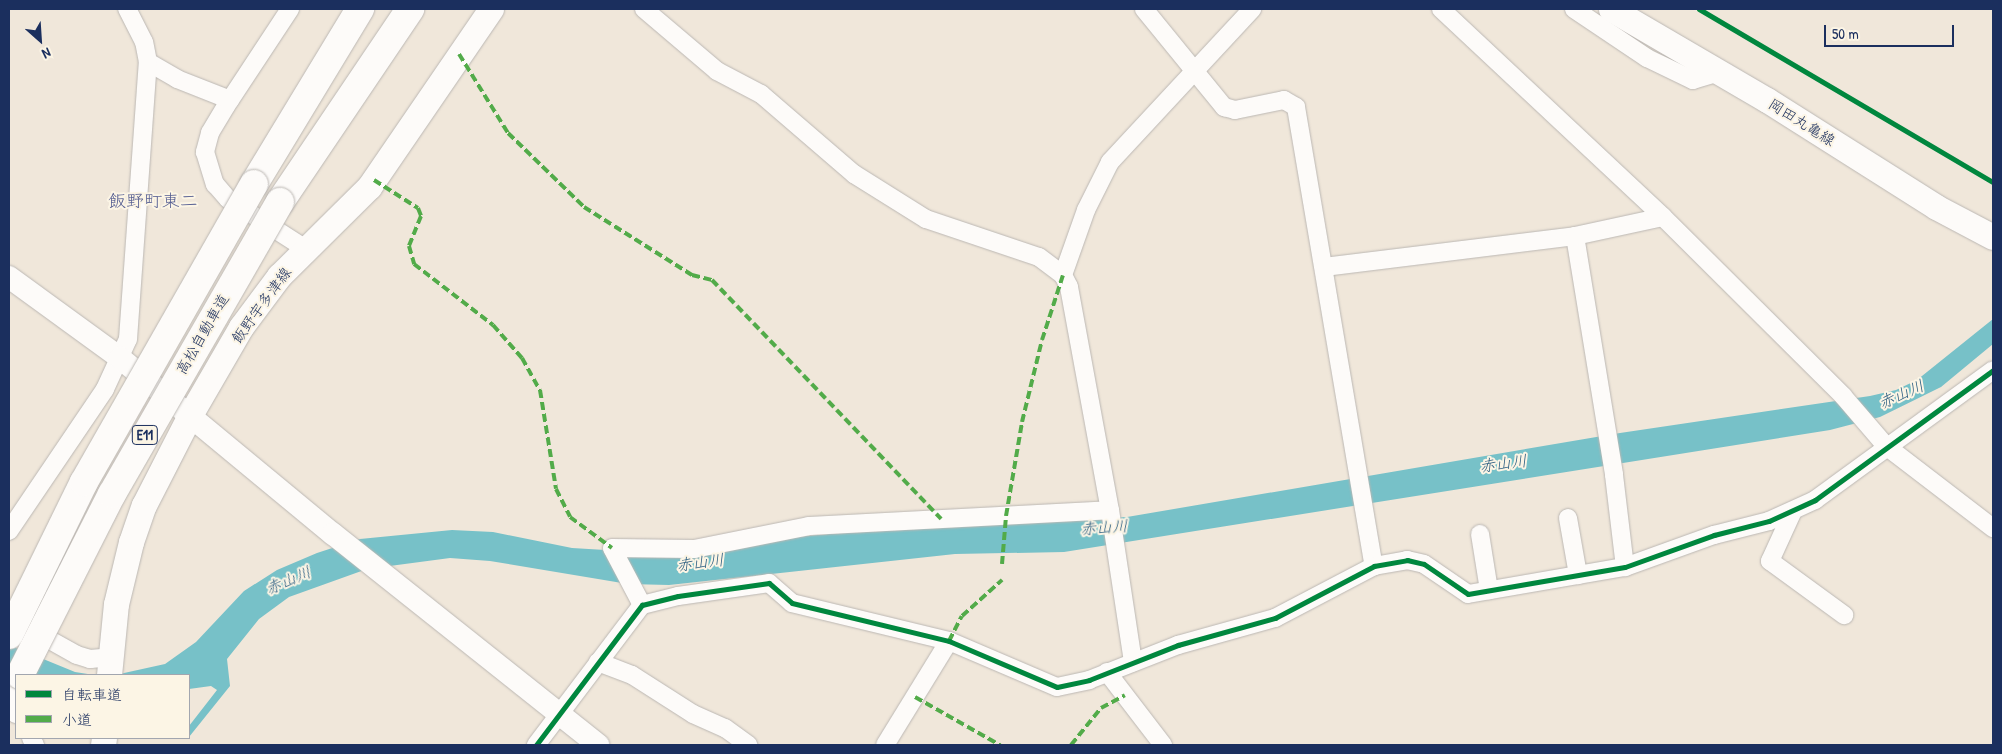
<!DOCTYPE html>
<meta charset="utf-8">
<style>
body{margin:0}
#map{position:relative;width:2002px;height:754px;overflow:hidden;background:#f0e7da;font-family:"Patrick Hand","Klee One",sans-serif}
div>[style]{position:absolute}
.water>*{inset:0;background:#77c1c8}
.roads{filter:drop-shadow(0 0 1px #bbb7b3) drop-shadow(0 0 1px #bbb7b3)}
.minor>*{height:18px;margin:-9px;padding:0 9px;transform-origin:9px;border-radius:9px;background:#fdfbf9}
.tertiary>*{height:22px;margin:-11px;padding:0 11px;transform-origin:11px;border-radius:11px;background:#fdfbf9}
.secondary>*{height:25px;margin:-12.5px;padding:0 12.5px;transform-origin:12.5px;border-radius:12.5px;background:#fdfbf9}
.motorway>*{height:28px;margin:-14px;padding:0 14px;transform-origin:14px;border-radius:14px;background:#fdfbf9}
.bridges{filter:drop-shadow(0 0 1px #bbb7b3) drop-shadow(0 0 1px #bbb7b3)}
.motorway-bridge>*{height:28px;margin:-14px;padding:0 14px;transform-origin:14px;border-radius:14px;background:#fdfbf9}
.quiet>*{height:4px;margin-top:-2px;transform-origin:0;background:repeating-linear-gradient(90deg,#52ab49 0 8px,transparent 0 12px)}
.cycleway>*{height:5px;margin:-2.5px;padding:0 2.5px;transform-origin:2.5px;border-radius:2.5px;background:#00873e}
span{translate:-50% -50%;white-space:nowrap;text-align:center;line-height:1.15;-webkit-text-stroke:4px #fcf5e5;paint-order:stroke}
.shield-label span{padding:1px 4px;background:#fcf5e5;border:1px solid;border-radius:4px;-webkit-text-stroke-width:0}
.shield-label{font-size:14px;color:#1b2f5e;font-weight:700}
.street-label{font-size:15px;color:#1b2f5e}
.water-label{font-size:16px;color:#295c80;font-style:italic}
.quarter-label{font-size:18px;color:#555e92}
.frame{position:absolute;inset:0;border:10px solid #1b2f5e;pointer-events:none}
.legend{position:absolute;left:15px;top:674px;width:175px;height:65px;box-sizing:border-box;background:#fcf5e5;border:1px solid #a2a6af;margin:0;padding:6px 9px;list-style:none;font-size:15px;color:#1b2f5e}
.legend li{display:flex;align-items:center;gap:10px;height:25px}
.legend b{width:25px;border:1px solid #a2a6af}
.north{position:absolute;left:15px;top:15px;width:50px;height:50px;-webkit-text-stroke:4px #fcf5e5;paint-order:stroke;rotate:154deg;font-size:14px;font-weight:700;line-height:20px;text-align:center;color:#1b2f5e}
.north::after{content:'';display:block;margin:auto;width:18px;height:22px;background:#1b2f5e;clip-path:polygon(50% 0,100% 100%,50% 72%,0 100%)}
.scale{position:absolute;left:1824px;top:25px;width:130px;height:22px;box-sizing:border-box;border:2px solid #1b2f5e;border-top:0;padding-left:6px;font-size:15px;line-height:18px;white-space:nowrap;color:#1b2f5e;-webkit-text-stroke:4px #fcf5e5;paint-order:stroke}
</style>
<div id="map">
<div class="water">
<i style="clip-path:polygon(1993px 319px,1993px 344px,1941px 387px,1880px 417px,1830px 430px,1064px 552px,955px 554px,669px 585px,628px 584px,490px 561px,450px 558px,367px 569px,289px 597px,259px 619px,227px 659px,230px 686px,189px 737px,189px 726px,217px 690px,211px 686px,189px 689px,189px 675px,115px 675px,165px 664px,196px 642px,244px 591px,277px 570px,317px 553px,360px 539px,452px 530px,493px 532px,572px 548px,672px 554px,784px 538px,954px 523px,1127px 517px,1620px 433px,1870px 396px,1896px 390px,1917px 380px)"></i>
<i style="clip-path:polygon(9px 645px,75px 672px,94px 675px,17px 675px,9px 671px)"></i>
</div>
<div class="roads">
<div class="minor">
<i style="left:290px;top:9px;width:116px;rotate:123.4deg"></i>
<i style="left:226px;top:106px;width:31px;rotate:121deg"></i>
<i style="left:210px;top:133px;width:20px;rotate:105deg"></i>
<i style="left:205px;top:152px;width:34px;rotate:73deg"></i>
<i style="left:215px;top:184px;width:20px;rotate:49deg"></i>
<i style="left:228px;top:199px;width:93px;rotate:32.7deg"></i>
<i style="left:644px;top:9px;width:96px;rotate:40.3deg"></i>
<i style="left:717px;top:71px;width:50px;rotate:27.6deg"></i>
<i style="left:761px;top:94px;width:123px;rotate:40.7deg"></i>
<i style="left:854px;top:174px;width:85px;rotate:32deg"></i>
<i style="left:926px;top:219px;width:119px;rotate:18.6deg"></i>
<i style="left:1039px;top:257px;width:30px;rotate:37deg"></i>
<i style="left:1063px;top:275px;width:13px;rotate:63deg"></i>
<i style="left:1069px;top:287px;width:227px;rotate:79.6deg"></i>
<i style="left:1110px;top:510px;width:154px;rotate:81.4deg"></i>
<i style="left:1144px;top:9px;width:127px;rotate:50.8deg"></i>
<i style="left:1224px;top:107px;width:11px;rotate:15deg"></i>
<i style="left:1235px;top:110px;width:50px;rotate:-11.5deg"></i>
<i style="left:1284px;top:100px;width:14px;rotate:30deg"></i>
<i style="left:1296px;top:107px;width:466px;rotate:80.4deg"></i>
<i style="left:1441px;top:9px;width:304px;rotate:43.1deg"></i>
<i style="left:1663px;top:217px;width:254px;rotate:44.8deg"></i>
<i style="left:1843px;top:396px;width:66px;rotate:49.3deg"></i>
<i style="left:1886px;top:446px;width:135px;rotate:37.5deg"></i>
<i style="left:1574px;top:9px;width:88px;rotate:33.9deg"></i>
<i style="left:1647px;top:58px;width:51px;rotate:25.6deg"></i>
<i style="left:1693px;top:80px;width:28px;rotate:-17deg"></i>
<i style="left:148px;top:62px;width:34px;rotate:30deg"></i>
<i style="left:177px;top:79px;width:57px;rotate:21.6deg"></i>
<i style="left:1575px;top:236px;width:242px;rotate:80.7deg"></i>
<i style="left:1614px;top:475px;width:93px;rotate:83.2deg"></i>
<i style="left:1324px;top:267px;width:253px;rotate:-7deg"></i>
<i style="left:1575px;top:236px;width:90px;rotate:-12.2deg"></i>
<i style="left:1063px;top:275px;width:69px;rotate:-70.5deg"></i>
<i style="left:1086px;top:210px;width:54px;rotate:-63.4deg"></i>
<i style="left:1110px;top:162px;width:209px;rotate:-47.1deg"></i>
<i style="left:1792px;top:513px;width:53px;rotate:114.6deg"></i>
<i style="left:1770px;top:561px;width:92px;rotate:36.1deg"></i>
<i style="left:1568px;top:518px;width:58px;rotate:80deg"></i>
<i style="left:9px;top:531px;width:171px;rotate:-55.9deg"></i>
<i style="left:105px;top:389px;width:55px;rotate:-65.3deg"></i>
<i style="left:128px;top:339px;width:278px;rotate:-85.9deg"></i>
<i style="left:148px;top:62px;width:20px;rotate:-101deg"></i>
<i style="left:144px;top:42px;width:37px;rotate:-117deg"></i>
<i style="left:1480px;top:534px;width:57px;rotate:80.9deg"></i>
<i style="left:642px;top:605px;width:64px;rotate:-117.8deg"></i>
<i style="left:612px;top:548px;width:82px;rotate:0.7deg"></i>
<i style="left:694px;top:549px;width:117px;rotate:-11.3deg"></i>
<i style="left:809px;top:526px;width:301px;rotate:-3deg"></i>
<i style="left:32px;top:630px;width:51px;rotate:29.1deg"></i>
<i style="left:77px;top:655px;width:14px;rotate:17deg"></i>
<i style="left:90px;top:659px;width:21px;rotate:-5deg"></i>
<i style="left:598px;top:662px;width:36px;rotate:21deg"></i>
<i style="left:632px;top:675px;width:72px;rotate:32.6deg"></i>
<i style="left:693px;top:714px;width:35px;rotate:24deg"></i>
<i style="left:725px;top:728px;width:29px;rotate:36deg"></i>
<i style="left:1107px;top:672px;width:92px;rotate:52.5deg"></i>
<i style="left:9px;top:706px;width:11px;rotate:49deg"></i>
<i style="left:31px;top:738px;width:8px;rotate:60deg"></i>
<i style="left:536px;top:745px;width:176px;rotate:-52.9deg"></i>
<i style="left:642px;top:605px;width:37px;rotate:-14deg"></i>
<i style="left:678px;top:596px;width:92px;rotate:-8.1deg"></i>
<i style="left:769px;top:583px;width:30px;rotate:41deg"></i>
<i style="left:792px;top:603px;width:162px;rotate:13.6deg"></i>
<i style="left:949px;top:641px;width:117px;rotate:23.1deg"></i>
<i style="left:1057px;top:687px;width:33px;rotate:-12deg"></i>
<i style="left:1089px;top:680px;width:96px;rotate:-21.5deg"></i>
<i style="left:1178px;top:645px;width:101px;rotate:-15.6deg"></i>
<i style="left:1275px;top:618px;width:112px;rotate:-27.7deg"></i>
<i style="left:1374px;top:566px;width:34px;rotate:-10deg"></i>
<i style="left:1407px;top:560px;width:17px;rotate:13deg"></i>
<i style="left:1424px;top:564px;width:53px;rotate:34.3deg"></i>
<i style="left:1468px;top:594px;width:159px;rotate:-9.8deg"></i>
<i style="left:1625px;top:567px;width:95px;rotate:-19.8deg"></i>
<i style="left:1714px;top:535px;width:57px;rotate:-14.3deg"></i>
<i style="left:1769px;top:521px;width:51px;rotate:-24.5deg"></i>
<i style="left:1815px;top:500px;width:220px;rotate:-36.1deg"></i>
<i style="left:885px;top:745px;width:122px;rotate:-58.4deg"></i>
</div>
<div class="tertiary">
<i style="left:9px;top:277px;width:137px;rotate:36.1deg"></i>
<i style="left:120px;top:358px;width:276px;rotate:39.6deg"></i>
<i style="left:333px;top:534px;width:339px;rotate:38.5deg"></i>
</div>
<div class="secondary">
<i style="left:1611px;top:9px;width:181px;rotate:30.3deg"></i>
<i style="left:1767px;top:100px;width:200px;rotate:32.3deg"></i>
<i style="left:1936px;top:207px;width:64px;rotate:27.8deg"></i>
<i style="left:109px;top:675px;width:71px;rotate:-84.4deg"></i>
<i style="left:116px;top:604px;width:64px;rotate:-76.4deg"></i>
<i style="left:131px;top:542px;width:39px;rotate:-71deg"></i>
<i style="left:144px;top:505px;width:101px;rotate:-62.9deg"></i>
<i style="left:190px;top:415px;width:102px;rotate:-59.9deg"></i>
<i style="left:241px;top:327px;width:64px;rotate:-53.3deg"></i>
<i style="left:279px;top:276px;width:127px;rotate:-44.7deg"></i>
<i style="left:369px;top:187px;width:216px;rotate:-55.6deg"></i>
<i style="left:103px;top:745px;width:7px;rotate:-82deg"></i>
</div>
<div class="motorway">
<i style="left:254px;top:184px;width:205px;rotate:-58.8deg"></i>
<i style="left:280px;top:202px;width:233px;rotate:-56deg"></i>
<i style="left:9px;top:697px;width:16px;rotate:-63deg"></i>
</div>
</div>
<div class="bridges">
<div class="motorway-bridge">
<i style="left:9px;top:635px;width:170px;rotate:-63.9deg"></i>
<i style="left:84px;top:482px;width:343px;rotate:-60.3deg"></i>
<i style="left:20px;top:675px;width:203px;rotate:-63.1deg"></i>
<i style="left:112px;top:494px;width:337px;rotate:-60.1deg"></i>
</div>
</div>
<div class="quiet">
<i style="left:459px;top:54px;width:93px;rotate:58.2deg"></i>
<i style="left:508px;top:133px;width:106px;rotate:44.2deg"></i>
<i style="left:584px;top:207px;width:128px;rotate:32.2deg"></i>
<i style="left:692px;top:275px;width:21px;rotate:14deg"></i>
<i style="left:712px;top:280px;width:331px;rotate:46.2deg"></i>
<i style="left:374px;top:180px;width:52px;rotate:32.5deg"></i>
<i style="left:418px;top:208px;width:9px;rotate:69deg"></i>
<i style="left:421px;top:216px;width:32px;rotate:112deg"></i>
<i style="left:409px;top:246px;width:19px;rotate:74deg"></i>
<i style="left:414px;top:264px;width:100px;rotate:37.7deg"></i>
<i style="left:493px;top:325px;width:44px;rotate:48.7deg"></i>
<i style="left:522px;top:358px;width:37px;rotate:61deg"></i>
<i style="left:540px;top:390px;width:100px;rotate:80.8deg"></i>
<i style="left:556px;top:489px;width:31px;rotate:63deg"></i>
<i style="left:570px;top:517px;width:52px;rotate:36.4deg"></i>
<i style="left:1002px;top:564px;width:48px;rotate:-85.2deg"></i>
<i style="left:1006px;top:516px;width:95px;rotate:-80.3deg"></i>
<i style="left:1022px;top:422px;width:84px;rotate:-76.3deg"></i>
<i style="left:1042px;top:340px;width:68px;rotate:-72.1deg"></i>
<i style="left:949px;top:641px;width:28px;rotate:-63deg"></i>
<i style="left:962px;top:616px;width:54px;rotate:-42deg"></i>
<i style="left:915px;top:697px;width:98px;rotate:29.5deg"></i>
<i style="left:1071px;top:745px;width:48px;rotate:-51deg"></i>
<i style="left:1101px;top:708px;width:27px;rotate:-28deg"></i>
</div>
<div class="cycleway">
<i style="left:1699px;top:9px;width:341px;rotate:30.5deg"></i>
<i style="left:536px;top:745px;width:176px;rotate:-52.9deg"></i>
<i style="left:642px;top:605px;width:37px;rotate:-14deg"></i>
<i style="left:678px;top:596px;width:92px;rotate:-8.1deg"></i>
<i style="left:769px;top:583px;width:30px;rotate:41deg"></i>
<i style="left:792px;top:603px;width:162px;rotate:13.6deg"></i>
<i style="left:949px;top:641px;width:117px;rotate:23.1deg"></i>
<i style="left:1057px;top:687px;width:33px;rotate:-12deg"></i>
<i style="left:1089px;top:680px;width:96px;rotate:-21.5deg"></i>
<i style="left:1178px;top:645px;width:101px;rotate:-15.6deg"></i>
<i style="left:1275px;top:618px;width:112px;rotate:-27.7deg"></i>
<i style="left:1374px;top:566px;width:34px;rotate:-10deg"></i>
<i style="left:1407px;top:560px;width:17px;rotate:13deg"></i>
<i style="left:1424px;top:564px;width:53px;rotate:34.3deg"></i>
<i style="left:1468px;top:594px;width:159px;rotate:-9.8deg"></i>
<i style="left:1625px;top:567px;width:95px;rotate:-19.8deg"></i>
<i style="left:1714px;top:535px;width:57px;rotate:-14.3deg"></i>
<i style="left:1769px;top:521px;width:51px;rotate:-24.5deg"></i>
<i style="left:1815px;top:500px;width:220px;rotate:-36.1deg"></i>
</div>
<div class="shield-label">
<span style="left:145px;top:435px">E11</span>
</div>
<div class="street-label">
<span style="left:1802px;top:122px;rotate:32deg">岡田丸亀線</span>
<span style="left:261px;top:305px;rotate:-54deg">飯野宇多津線</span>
<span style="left:202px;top:334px;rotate:-60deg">高松自動車道</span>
</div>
<div class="water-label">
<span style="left:1901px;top:394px;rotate:-24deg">赤山川</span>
<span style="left:1503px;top:463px;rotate:-7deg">赤山川</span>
<span style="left:1104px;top:527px;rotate:-4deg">赤山川</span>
<span style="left:700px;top:562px;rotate:-7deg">赤山川</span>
<span style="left:288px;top:580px;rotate:-23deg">赤山川</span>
</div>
<div class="quarter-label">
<span style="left:153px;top:201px">飯野町東二</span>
</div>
<div class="frame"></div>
<ul class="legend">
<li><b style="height:6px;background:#00873e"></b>自転車道</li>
<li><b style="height:6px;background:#52ab49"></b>小道</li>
</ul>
<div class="north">N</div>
<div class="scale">50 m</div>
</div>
